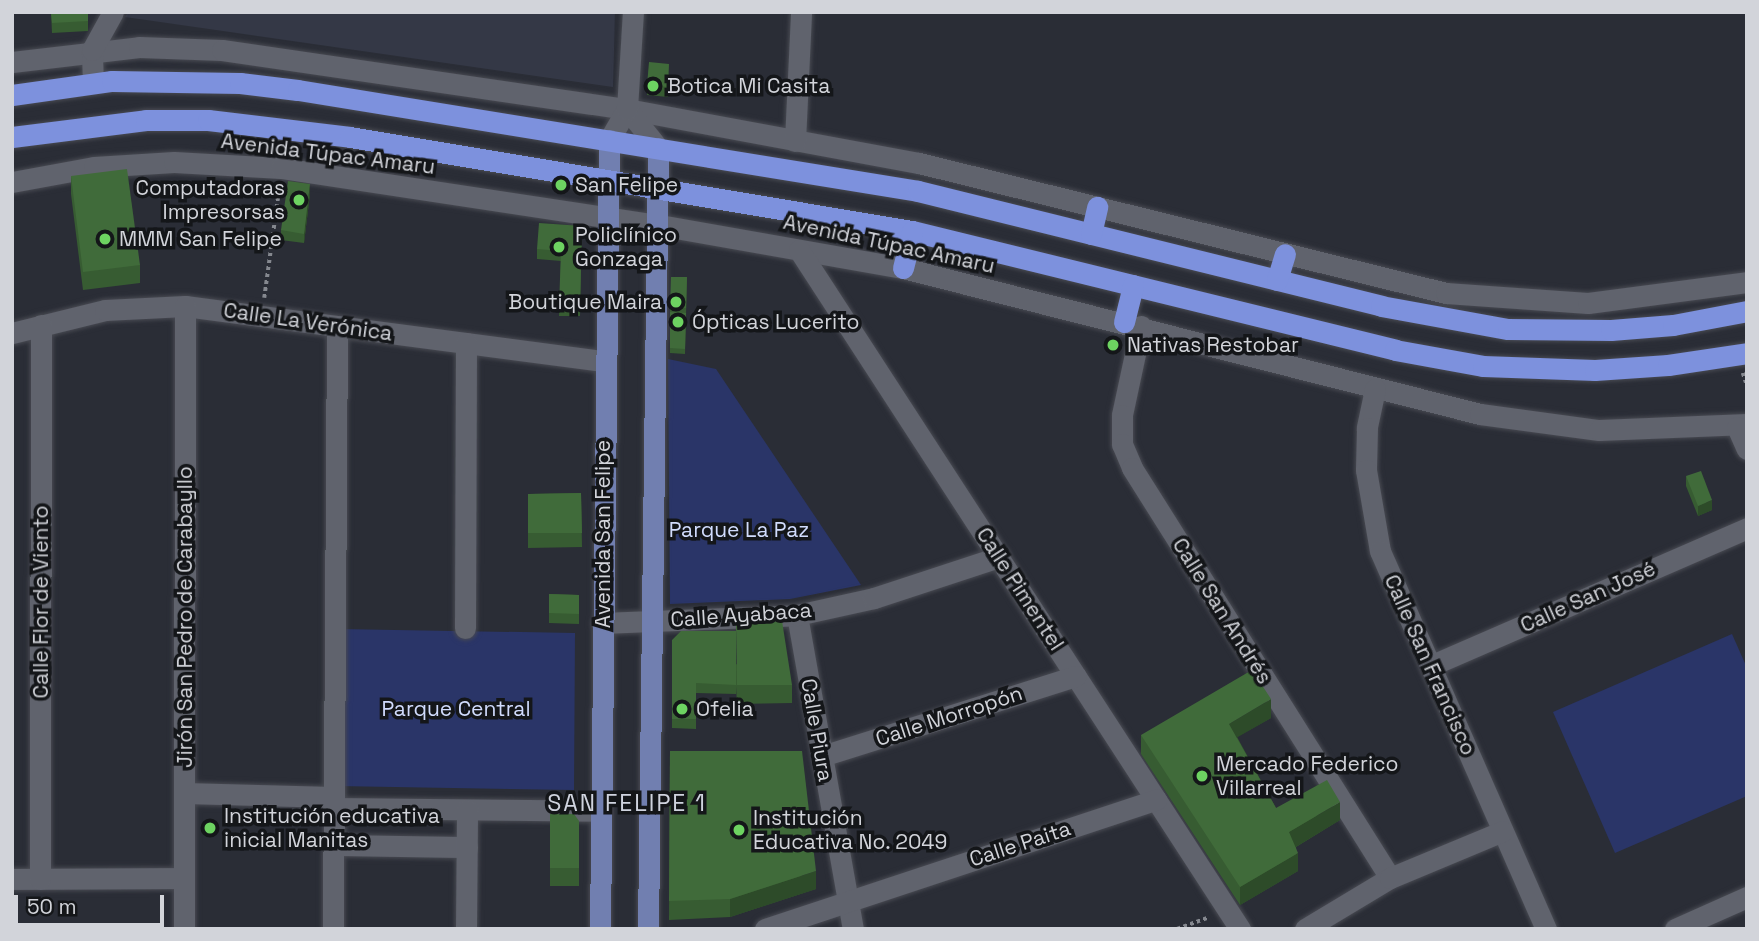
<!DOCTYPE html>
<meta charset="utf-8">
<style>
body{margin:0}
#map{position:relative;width:1759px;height:941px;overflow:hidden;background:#2a2d36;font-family:"Space Grotesk",sans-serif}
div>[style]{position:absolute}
.built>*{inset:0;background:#343846}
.green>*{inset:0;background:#2a3568}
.path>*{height:3.5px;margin-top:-1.75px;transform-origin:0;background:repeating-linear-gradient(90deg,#85888f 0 3.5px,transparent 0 7px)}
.roads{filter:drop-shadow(0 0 2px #484a52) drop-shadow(0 0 2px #484a52)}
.minor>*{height:21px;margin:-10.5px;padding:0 10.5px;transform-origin:10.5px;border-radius:10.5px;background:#60636d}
.major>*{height:21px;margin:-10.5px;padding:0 10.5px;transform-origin:10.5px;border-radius:10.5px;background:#717fb0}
.highway>*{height:21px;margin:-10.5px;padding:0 10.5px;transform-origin:10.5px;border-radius:10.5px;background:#7d91dd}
.wall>*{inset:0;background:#375c32}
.shaded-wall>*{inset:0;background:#2d4b29}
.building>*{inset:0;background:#406b3a}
.dots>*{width:19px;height:19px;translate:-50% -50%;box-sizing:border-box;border:4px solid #141619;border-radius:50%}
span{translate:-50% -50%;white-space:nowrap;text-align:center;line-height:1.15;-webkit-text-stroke:7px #141619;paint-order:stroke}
.poi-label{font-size:21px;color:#d2d4da}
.left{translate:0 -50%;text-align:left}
.right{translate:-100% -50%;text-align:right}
.street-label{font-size:21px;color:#d2d4da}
.park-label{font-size:21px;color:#d1dcfd}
.neighbourhood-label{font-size:23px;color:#cfd3de;letter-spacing:2px}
.frame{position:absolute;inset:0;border:14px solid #d2d4da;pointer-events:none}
.scale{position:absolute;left:14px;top:895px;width:150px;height:32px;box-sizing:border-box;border:4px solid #d2d4da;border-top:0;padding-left:9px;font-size:21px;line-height:24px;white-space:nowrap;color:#d2d4da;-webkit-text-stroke:5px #141619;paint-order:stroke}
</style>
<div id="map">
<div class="built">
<i style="clip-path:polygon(128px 12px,615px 12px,613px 87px,125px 17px)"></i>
</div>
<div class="green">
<i style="clip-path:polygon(668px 359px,716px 369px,861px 585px,790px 599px,670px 604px)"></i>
<i style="clip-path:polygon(338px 629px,575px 633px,574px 790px,336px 786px)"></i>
<i style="clip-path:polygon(1732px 634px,1747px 668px,1747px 796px,1615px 853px,1553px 712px)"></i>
</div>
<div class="path">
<i style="left:264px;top:298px;width:111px;rotate:-82.2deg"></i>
<i style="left:1743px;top:373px;width:13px;rotate:72deg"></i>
<i style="left:1177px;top:929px;width:33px;rotate:-20deg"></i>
</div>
<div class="roads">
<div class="minor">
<i style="left:12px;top:62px;width:128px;rotate:-6.7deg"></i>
<i style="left:139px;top:47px;width:83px;rotate:2.1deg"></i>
<i style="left:222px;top:50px;width:409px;rotate:8.3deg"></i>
<i style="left:627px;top:109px;width:297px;rotate:10.5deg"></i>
<i style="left:919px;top:163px;width:543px;rotate:13.86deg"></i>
<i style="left:1446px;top:293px;width:142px;rotate:4deg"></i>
<i style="left:1588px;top:303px;width:160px;rotate:-7.5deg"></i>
<i style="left:93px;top:83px;width:33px;rotate:-92deg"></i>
<i style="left:92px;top:50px;width:43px;rotate:-61.1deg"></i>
<i style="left:627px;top:109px;width:50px;rotate:51.5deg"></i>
<i style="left:609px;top:140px;width:36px;rotate:-60deg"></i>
<i style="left:627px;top:109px;width:97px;rotate:-86.5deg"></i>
<i style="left:795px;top:141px;width:129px;rotate:-87.3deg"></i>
<i style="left:12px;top:182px;width:83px;rotate:-10.4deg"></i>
<i style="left:94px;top:167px;width:80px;rotate:-3.6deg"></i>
<i style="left:174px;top:162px;width:107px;rotate:3.2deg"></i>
<i style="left:281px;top:168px;width:376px;rotate:8.6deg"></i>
<i style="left:653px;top:224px;width:254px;rotate:10deg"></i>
<i style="left:903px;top:268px;width:595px;rotate:14.2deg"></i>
<i style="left:1480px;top:414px;width:120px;rotate:7.7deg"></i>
<i style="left:1599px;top:430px;width:148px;rotate:-2.3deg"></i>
<i style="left:799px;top:250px;width:810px;rotate:57deg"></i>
<i style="left:1141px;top:326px;width:91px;rotate:102.1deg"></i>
<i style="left:1122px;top:415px;width:29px;rotate:90deg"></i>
<i style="left:1122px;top:444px;width:26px;rotate:67deg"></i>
<i style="left:1132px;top:468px;width:484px;rotate:57.8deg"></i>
<i style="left:12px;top:333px;width:96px;rotate:-13.9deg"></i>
<i style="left:105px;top:310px;width:80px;rotate:-2.9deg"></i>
<i style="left:185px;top:306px;width:424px;rotate:7.5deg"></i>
<i style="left:1375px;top:389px;width:40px;rotate:102deg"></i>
<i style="left:1367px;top:428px;width:42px;rotate:91.4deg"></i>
<i style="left:1366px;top:470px;width:82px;rotate:80.2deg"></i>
<i style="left:1380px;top:551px;width:413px;rotate:66.3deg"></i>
<i style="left:1737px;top:427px;width:24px;rotate:66deg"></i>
<i style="left:797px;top:615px;width:319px;rotate:79.9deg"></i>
<i style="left:602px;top:623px;width:195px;rotate:-2.3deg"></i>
<i style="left:797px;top:615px;width:79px;rotate:-12.4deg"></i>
<i style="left:874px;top:598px;width:132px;rotate:-18.2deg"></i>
<i style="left:465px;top:628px;width:285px;rotate:-89.8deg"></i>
<i style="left:1430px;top:666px;width:346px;rotate:-23.5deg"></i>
<i style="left:822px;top:756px;width:266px;rotate:-17.5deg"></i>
<i style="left:184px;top:793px;width:149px;rotate:1.5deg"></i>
<i style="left:333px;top:808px;width:268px;rotate:0.6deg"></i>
<i style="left:333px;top:845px;width:134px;rotate:0.9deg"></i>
<i style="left:12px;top:879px;width:172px;rotate:-0.3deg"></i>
<i style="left:40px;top:879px;width:554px;rotate:-89.9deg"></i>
<i style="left:184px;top:929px;width:623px;rotate:-89.91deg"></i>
<i style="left:333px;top:929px;width:603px;rotate:-89.62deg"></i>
<i style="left:466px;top:929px;width:119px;rotate:-89.5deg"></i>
<i style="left:765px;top:929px;width:412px;rotate:-18.3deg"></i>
<i style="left:1305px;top:929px;width:99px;rotate:-31deg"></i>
<i style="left:1390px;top:878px;width:122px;rotate:-22.6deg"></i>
<i style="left:1675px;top:929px;width:79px;rotate:-24deg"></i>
</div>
<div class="major">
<i style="left:600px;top:929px;width:789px;rotate:-89.35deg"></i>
<i style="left:648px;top:929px;width:781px;rotate:-89.27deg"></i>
</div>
<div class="highway">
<i style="left:12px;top:95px;width:101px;rotate:-8deg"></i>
<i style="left:112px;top:81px;width:128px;rotate:0.9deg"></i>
<i style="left:240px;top:83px;width:58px;rotate:6.9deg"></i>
<i style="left:298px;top:90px;width:628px;rotate:9.25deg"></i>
<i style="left:918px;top:191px;width:477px;rotate:13.9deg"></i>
<i style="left:1381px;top:306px;width:129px;rotate:10.3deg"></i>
<i style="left:1508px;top:329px;width:103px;rotate:0.6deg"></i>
<i style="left:1611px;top:330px;width:62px;rotate:-4.6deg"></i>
<i style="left:1673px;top:325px;width:75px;rotate:-10.7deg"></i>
<i style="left:12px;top:137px;width:135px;rotate:-7.2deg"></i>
<i style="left:146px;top:120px;width:62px"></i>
<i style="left:208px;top:120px;width:143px;rotate:6.8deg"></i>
<i style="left:350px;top:137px;width:570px;rotate:9.5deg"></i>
<i style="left:912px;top:231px;width:497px;rotate:13.8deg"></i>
<i style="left:1395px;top:350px;width:89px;rotate:10.3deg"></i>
<i style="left:1483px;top:366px;width:112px;rotate:2deg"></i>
<i style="left:1595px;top:370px;width:73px;rotate:-3.9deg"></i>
<i style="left:1668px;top:365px;width:80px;rotate:-8.6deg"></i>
<i style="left:1091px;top:234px;width:28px;rotate:-77deg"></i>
<i style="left:903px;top:268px;width:38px;rotate:-76deg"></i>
<i style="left:1277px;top:280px;width:27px;rotate:-73deg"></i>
<i style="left:1124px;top:322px;width:38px;rotate:-76deg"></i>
</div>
</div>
<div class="wall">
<i style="clip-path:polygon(51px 12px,88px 12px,88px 31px,52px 33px)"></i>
<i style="clip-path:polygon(669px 74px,668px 97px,647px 95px,647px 85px)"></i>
<i style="clip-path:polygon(71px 176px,140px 265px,140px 283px,83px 290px,71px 194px)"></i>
<i style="clip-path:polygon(310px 194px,304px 243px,281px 240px,281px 230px)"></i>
<i style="clip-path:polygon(582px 226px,580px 316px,559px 316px,561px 261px,537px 259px,537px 249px)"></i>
<i style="clip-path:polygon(687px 277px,685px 354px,670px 353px,670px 307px)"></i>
<i style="clip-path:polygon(1686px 476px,1712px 510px,1698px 516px,1686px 486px)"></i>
<i style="clip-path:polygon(581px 493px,582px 547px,528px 548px,528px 494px)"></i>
<i style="clip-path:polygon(549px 594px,579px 595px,579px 624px,549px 623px)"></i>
<i style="clip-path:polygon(672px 640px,792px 685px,792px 703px,737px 704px,736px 686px,736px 694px,696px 693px,696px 729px,672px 728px)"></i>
<i style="clip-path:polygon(1271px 718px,1237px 737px,1276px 808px,1340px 820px,1296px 847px,1298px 871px,1240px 905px,1141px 754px,1141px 735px)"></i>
<i style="clip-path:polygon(670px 751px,816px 889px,730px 917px,669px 920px)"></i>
<i style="clip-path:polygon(550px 814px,579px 821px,579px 886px,550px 886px)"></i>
</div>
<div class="shaded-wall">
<i style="clip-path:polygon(310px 184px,310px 194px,304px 243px,304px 234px)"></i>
<i style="clip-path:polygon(1712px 500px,1712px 510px,1698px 516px,1698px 506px)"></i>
<i style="clip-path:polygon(1271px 699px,1271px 718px,1229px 742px,1229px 724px)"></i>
<i style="clip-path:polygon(1340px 802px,1340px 820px,1289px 851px,1289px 832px)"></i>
<i style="clip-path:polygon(1298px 853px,1298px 871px,1240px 905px,1240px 887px)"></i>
<i style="clip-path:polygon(816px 871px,816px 889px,730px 917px,730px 899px)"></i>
</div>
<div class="building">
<i style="clip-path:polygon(51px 12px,88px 12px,88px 21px,52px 23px)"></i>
<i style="clip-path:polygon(649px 62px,669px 64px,668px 87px,647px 85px)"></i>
<i style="clip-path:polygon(127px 169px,140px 265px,83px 272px,71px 176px)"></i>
<i style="clip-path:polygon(288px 181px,310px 184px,304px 234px,281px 230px)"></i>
<i style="clip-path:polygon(539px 223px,582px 226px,580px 306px,559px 306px,561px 251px,537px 249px)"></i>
<i style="clip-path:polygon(671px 277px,687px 277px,686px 308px,670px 307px)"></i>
<i style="clip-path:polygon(670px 312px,686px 313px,685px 349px,670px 348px)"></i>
<i style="clip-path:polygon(1701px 471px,1712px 500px,1698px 506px,1686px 476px)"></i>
<i style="clip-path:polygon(581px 493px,582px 533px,528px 533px,528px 494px)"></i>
<i style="clip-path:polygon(549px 594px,579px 595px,579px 614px,549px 613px)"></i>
<i style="clip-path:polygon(782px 621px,792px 685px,737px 685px,736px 623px)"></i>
<i style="clip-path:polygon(681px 631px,736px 631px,736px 685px,696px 683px,696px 719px,672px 719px,672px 640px)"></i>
<i style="clip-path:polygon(1252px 670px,1271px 699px,1229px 724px,1276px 808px,1327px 780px,1340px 802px,1289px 832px,1298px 853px,1240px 887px,1141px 735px)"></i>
<i style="clip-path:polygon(670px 751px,802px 751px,816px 871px,730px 899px,669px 901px)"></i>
<i style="clip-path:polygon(550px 814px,574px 814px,579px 821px,579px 868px,550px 868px)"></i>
</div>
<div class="dots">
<i style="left:653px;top:86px;background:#6dd361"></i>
<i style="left:561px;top:185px;background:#6dd361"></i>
<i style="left:299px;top:200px;background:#6dd361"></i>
<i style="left:105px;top:239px;background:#6dd361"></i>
<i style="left:559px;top:247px;background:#6dd361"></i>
<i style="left:676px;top:302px;background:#6dd361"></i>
<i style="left:678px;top:322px;background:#6dd361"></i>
<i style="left:1113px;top:345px;background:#6dd361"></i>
<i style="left:682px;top:709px;background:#6dd361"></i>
<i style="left:1202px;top:776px;background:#6dd361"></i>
<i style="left:210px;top:828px;background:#6dd361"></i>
<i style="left:739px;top:830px;background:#6dd361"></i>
</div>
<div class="poi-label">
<span class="left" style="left:667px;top:86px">Botica Mi Casita</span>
<span class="left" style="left:575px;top:185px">San Felipe</span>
<span class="right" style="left:285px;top:200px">Computadoras<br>Impresorsas</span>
<span class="left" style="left:575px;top:247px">Policlínico<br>Gonzaga</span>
<span class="left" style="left:119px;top:239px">MMM San Felipe</span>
<span class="right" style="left:662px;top:302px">Boutique Maira</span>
<span class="left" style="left:692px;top:322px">Ópticas Lucerito</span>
<span class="left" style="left:1127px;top:345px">Nativas Restobar</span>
<span class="left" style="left:696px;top:709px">Ofelia</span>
<span class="left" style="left:1216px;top:776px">Mercado Federico<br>Villarreal</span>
<span class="left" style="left:224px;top:828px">Institución educativa<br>inicial Manitas</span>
<span class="left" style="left:753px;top:830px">Institución<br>Educativa No. 2049</span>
</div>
<div class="street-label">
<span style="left:328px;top:154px;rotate:7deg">Avenida Túpac Amaru</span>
<span style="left:889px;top:244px;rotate:12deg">Avenida Túpac Amaru</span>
<span style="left:308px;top:322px;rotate:8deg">Calle La Verónica</span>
<span style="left:603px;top:534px;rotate:-90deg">Avenida San Felipe</span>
<span style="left:1020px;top:589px;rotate:57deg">Calle Pimentel</span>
<span style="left:1588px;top:597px;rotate:-24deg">Calle San José</span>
<span style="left:41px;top:602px;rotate:-90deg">Calle Flor de Viento</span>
<span style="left:1222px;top:611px;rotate:58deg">Calle San Andrés</span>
<span style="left:741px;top:615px;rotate:-4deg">Calle Ayabaca</span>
<span style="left:185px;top:617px;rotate:-90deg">Jirón San Pedro de Carabayllo</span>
<span style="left:1430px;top:665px;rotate:66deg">Calle San Francisco</span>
<span style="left:949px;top:716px;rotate:-18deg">Calle Morropón</span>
<span style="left:817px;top:730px;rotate:80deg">Calle Piura</span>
<span style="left:1020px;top:844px;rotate:-18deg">Calle Paita</span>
</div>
<div class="park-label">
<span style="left:739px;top:530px">Parque La Paz</span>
<span style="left:456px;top:709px">Parque Central</span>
</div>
<div class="neighbourhood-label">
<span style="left:627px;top:803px">SAN FELIPE 1</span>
</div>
<div class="frame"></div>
<div class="scale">50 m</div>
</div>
